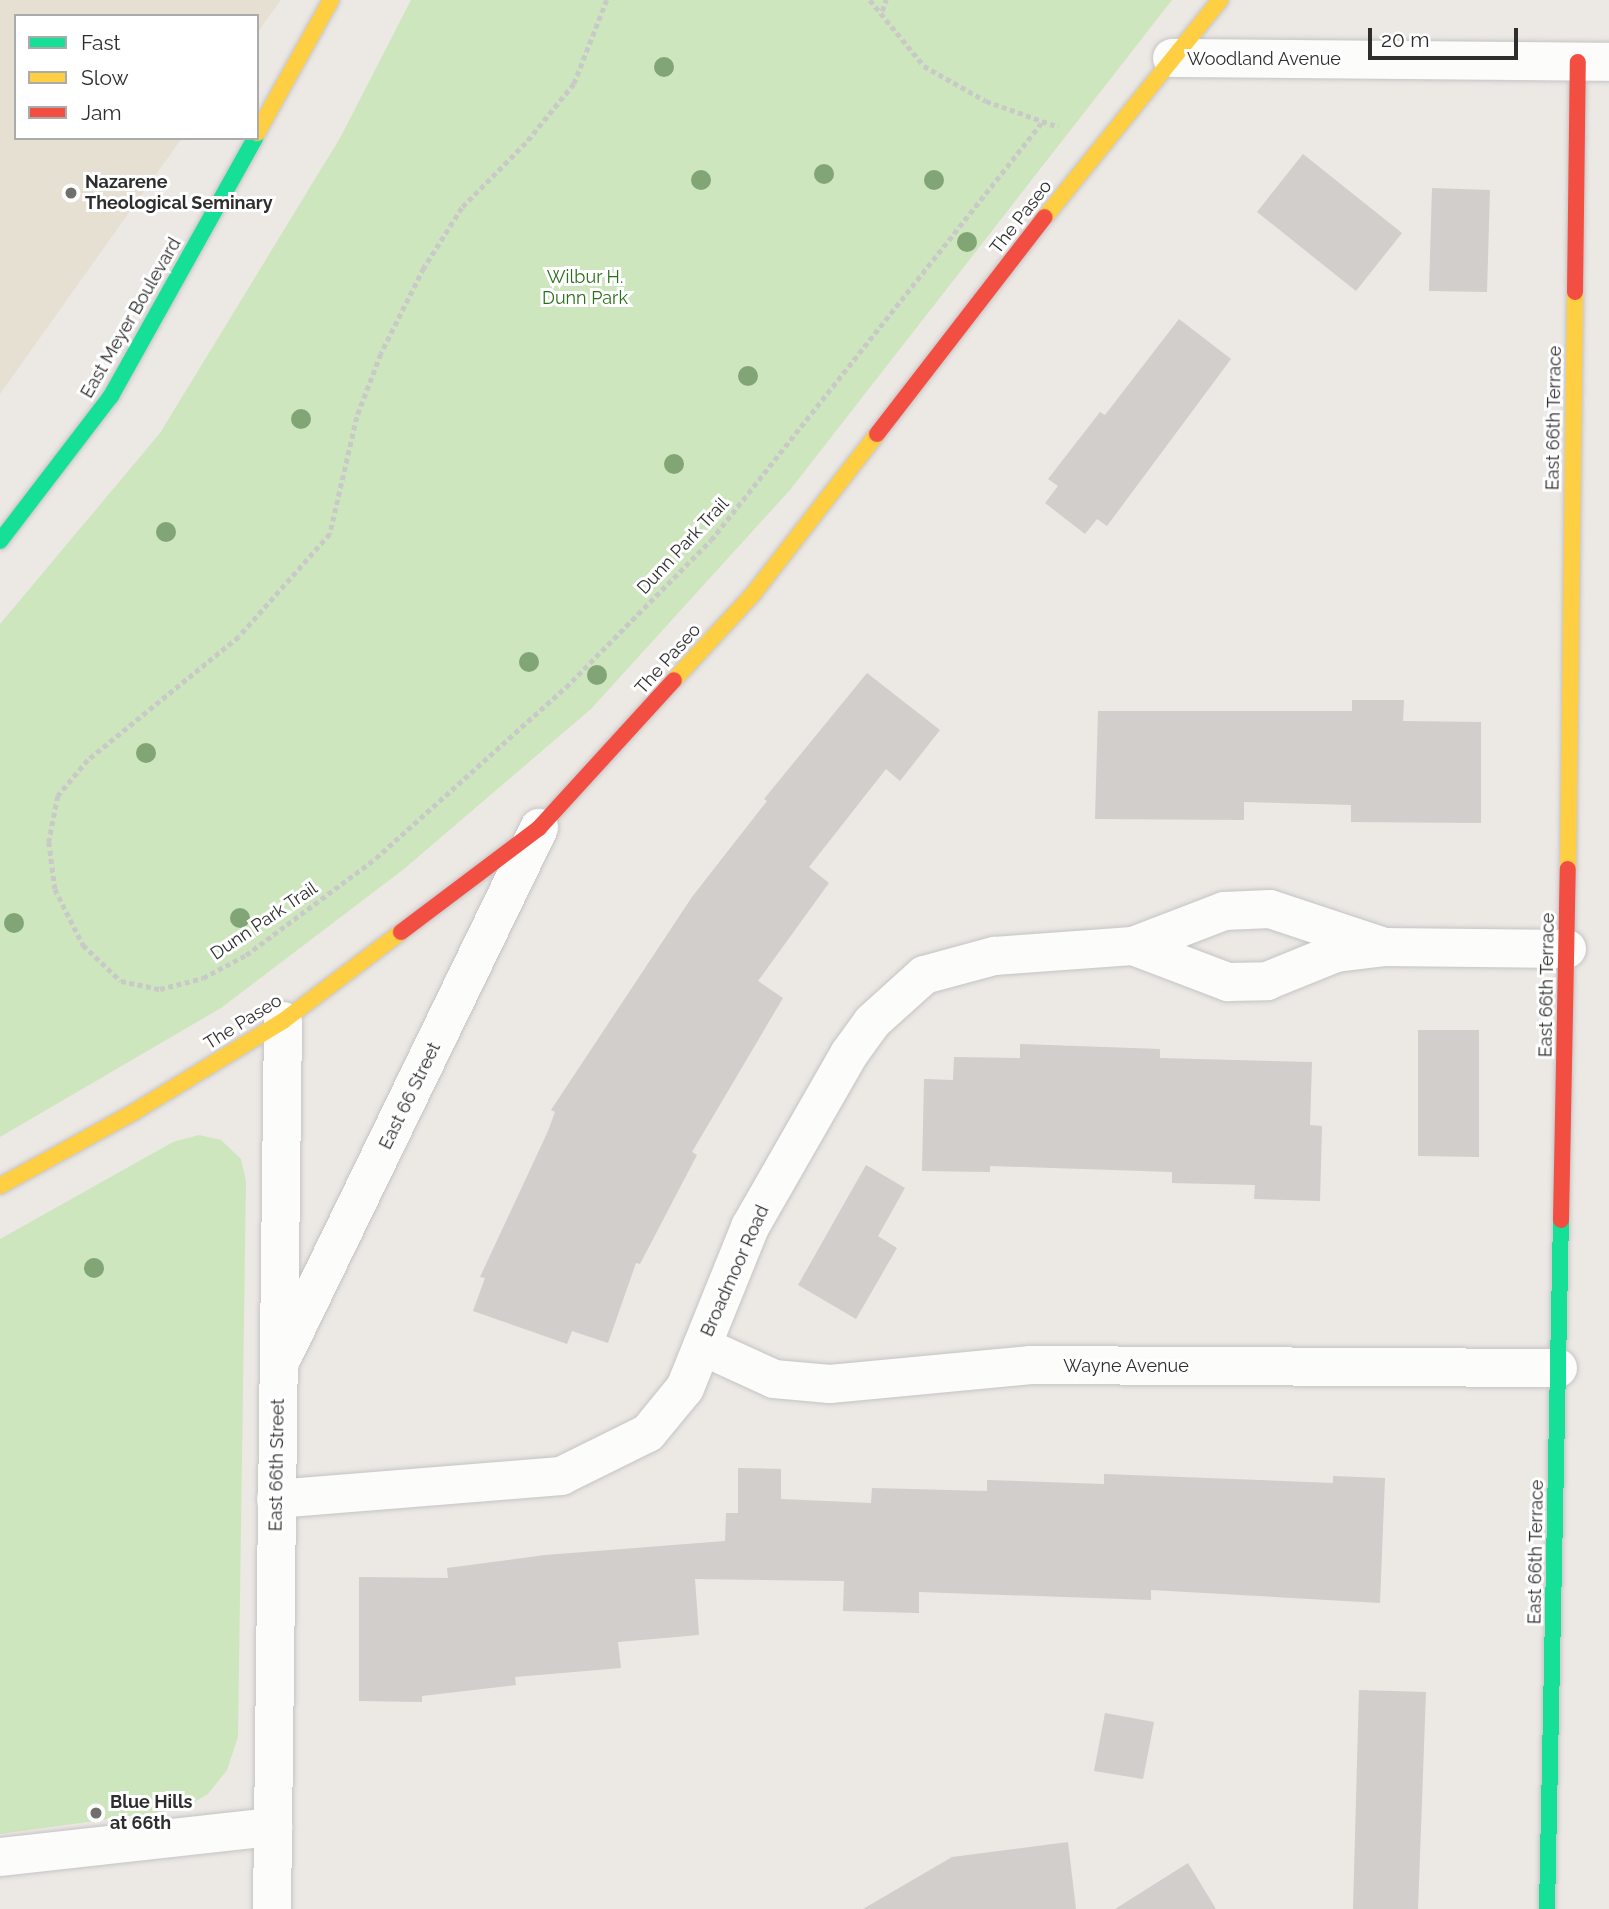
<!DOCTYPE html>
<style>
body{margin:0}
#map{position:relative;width:1609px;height:1909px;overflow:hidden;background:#ece8e4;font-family:Raleway,sans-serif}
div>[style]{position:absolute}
.education>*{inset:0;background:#e6e0d3}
.green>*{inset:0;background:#cee6be}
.building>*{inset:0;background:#d1cecb}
.path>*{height:4.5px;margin-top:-2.25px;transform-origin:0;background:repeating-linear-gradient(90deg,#c9c9c8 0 5px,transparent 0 8.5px)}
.roads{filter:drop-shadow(0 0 2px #c5c4c5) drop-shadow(0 0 2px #c5c4c5)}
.street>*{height:38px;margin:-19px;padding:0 19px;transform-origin:19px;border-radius:19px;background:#fcfcfb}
.fast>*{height:16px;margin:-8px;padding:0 8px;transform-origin:8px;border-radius:8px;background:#16e098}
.slow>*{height:16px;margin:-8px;padding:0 8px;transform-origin:8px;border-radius:8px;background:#ffcf43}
.jam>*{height:16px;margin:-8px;padding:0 8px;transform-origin:8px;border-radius:8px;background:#f24e42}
.trees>*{width:20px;height:20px;margin:-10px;border-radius:50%;background:#82a575}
.dots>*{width:19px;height:19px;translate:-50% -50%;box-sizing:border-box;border:4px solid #fff;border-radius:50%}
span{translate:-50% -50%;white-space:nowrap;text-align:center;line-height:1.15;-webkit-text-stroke:6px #fff;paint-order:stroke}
.street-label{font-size:18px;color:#2e2e2e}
.poi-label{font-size:18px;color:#2e2e2e;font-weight:700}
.left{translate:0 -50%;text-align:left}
.park-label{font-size:18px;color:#2c6e1b}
.legend{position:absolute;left:14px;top:14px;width:245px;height:126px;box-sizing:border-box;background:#fff;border:2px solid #ababab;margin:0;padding:9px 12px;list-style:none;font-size:21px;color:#2e2e2e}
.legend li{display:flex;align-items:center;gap:14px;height:35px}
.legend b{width:35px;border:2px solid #ababab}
.scale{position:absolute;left:1368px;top:28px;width:150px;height:32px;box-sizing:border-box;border:4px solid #2e2e2e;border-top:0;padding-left:9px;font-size:21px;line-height:24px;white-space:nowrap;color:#2e2e2e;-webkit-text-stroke:5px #fff;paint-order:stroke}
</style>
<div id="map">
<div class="education">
<i style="clip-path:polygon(0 0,281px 0,257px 33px,257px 16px,16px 16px,16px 138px,182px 138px,0 394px)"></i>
</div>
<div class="green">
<i style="clip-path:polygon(411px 0,1172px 0,790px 490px,591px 709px,404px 869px,221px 1008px,0 1137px,0 624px,160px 433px,340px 138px)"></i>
<i style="clip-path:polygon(199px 1135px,221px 1140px,241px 1159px,246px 1181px,238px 1737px,227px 1770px,208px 1794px,182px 1809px,0 1834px,0 1239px,173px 1142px)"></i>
</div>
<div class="building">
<i style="clip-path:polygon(1303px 154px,1402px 233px,1356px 291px,1257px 212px)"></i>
<i style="clip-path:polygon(1432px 188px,1490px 190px,1487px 292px,1429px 291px)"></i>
<i style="clip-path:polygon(1179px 319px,1231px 359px,1107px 526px,1097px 519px,1085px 534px,1045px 503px,1058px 486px,1048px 479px,1100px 412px,1105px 415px)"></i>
<i style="clip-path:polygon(867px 673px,940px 730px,900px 781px,886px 769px,809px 867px,829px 883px,758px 981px,783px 998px,692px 1152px,697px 1155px,640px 1264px,636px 1263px,608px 1343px,572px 1331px,567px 1344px,473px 1311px,485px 1278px,480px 1277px,548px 1131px,555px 1112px,551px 1110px,692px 897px,767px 801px,764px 799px)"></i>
<i style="clip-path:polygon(1352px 700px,1404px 700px,1403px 721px,1481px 722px,1481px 823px,1351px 822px,1351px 805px,1244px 802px,1244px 820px,1095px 819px,1098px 711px,1352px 711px)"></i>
<i style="clip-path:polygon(1418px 1030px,1479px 1030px,1479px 1157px,1418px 1156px)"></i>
<i style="clip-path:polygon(1020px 1044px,1160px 1049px,1160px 1058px,1312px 1062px,1310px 1125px,1322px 1126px,1320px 1201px,1254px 1199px,1255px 1185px,1172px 1183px,1172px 1172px,990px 1166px,990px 1172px,922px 1171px,924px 1079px,953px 1080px,954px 1057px,1020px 1058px)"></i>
<i style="clip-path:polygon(866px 1165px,905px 1188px,878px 1236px,897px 1248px,856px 1319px,798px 1285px)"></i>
<i style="clip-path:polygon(738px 1468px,781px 1469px,781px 1499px,871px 1503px,872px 1488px,987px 1491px,987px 1480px,1104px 1484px,1104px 1474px,1333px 1483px,1333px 1476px,1385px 1478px,1380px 1603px,1151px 1590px,1151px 1600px,919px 1592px,919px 1613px,843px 1611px,844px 1581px,695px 1579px,699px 1635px,618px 1642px,621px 1668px,515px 1677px,516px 1685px,422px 1696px,422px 1702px,359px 1701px,359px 1577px,448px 1578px,447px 1568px,545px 1555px,725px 1541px,726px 1513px,738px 1513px)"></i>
<i style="clip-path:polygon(1359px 1690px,1426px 1692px,1418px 1909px,1353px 1909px)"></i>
<i style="clip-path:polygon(1105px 1713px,1154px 1722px,1143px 1779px,1094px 1771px)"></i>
<i style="clip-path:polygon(1068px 1842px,1076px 1909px,863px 1909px,952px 1857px)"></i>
<i style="clip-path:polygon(1188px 1863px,1216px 1909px,1115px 1909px)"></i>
</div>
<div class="path">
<i style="left:607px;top:0;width:90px;rotate:111.4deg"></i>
<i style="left:574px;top:84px;width:76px;rotate:129.1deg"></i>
<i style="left:526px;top:143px;width:91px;rotate:134.6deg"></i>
<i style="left:462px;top:208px;width:71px;rotate:122.3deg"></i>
<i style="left:424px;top:268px;width:96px;rotate:116.6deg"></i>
<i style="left:381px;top:354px;width:67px;rotate:110.9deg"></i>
<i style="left:357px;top:417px;width:120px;rotate:103deg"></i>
<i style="left:330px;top:534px;width:137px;rotate:131.5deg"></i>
<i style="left:239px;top:637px;width:195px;rotate:140.8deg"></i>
<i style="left:88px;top:760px;width:47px;rotate:129.8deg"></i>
<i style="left:58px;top:796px;width:47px;rotate:101.1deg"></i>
<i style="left:49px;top:842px;width:47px;rotate:82.7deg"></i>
<i style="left:55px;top:889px;width:63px;rotate:63.4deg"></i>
<i style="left:83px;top:945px;width:52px;rotate:43.5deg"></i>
<i style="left:121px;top:981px;width:40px;rotate:12deg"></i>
<i style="left:160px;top:989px;width:44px;rotate:-14.3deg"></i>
<i style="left:203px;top:978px;width:49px;rotate:-28.1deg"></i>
<i style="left:246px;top:955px;width:162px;rotate:-36.7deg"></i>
<i style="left:376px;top:858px;width:256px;rotate:-42deg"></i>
<i style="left:566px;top:687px;width:206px;rotate:-45.4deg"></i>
<i style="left:711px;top:540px;width:535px;rotate:-51.61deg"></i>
<i style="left:870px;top:0;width:85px;rotate:50.7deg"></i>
<i style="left:924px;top:66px;width:71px;rotate:29.4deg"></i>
<i style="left:986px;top:101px;width:77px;rotate:19.6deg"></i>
<i style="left:882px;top:11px;width:12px;rotate:-70deg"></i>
</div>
<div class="roads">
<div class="street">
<i style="left:1172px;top:58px;width:437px;rotate:0.5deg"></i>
<i style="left:1133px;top:946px;width:102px;rotate:20.8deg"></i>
<i style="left:1228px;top:982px;width:39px;rotate:-1deg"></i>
<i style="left:1267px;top:981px;width:74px;rotate:-22.1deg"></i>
<i style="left:1336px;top:953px;width:48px;rotate:-7.1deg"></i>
<i style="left:1384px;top:947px;width:183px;rotate:0.6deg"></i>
<i style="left:702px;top:1346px;width:79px;rotate:24.6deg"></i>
<i style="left:774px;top:1379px;width:56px;rotate:5.1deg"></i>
<i style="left:830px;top:1384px;width:202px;rotate:-5.4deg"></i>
<i style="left:1031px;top:1365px;width:527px;rotate:0.33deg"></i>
<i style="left:283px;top:1356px;width:587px;rotate:-64.13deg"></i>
<i style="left:276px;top:1499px;width:286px;rotate:-4.6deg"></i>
<i style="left:561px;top:1476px;width:97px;rotate:-26.3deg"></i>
<i style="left:648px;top:1433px;width:58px;rotate:-50.6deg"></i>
<i style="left:685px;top:1388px;width:174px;rotate:-68deg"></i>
<i style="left:750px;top:1227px;width:199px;rotate:-60.2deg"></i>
<i style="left:849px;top:1054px;width:39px;rotate:-54deg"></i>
<i style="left:872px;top:1022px;width:70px;rotate:-42.1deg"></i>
<i style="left:924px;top:975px;width:73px;rotate:-15.2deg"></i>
<i style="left:994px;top:956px;width:139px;rotate:-4.1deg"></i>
<i style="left:1133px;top:946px;width:97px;rotate:-21deg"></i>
<i style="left:1224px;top:911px;width:46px;rotate:-2.5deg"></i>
<i style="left:1270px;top:909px;width:120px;rotate:18.4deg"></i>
<i style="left:0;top:1857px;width:275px;rotate:-6.3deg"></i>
<i style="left:272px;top:1909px;width:888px;rotate:-89.29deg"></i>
</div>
<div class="fast">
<i style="left:0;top:541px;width:183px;rotate:-52.6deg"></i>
<i style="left:111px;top:396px;width:295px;rotate:-60.8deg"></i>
<i style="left:1547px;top:1909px;width:689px;rotate:-88.84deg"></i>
</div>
<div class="slow">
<i style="left:257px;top:133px;width:152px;rotate:-60.9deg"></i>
<i style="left:1045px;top:217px;width:279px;rotate:-51.1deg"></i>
<i style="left:674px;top:680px;width:117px;rotate:-47.4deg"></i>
<i style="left:753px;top:594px;width:202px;rotate:-52.2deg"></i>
<i style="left:1568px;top:869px;width:577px;rotate:-89.3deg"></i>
<i style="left:0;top:1186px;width:153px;rotate:-28.9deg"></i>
<i style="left:134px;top:1112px;width:175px;rotate:-31.4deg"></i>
<i style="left:283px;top:1021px;width:148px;rotate:-37deg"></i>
</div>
<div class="jam">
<i style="left:1575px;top:292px;width:230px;rotate:-89.3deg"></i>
<i style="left:877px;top:434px;width:274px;rotate:-52.3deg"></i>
<i style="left:401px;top:932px;width:173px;rotate:-37deg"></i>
<i style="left:539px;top:828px;width:200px;rotate:-47.6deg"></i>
<i style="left:1561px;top:1220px;width:351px;rotate:-88.9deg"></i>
</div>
</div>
<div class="trees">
<i style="left:664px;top:67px"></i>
<i style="left:824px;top:174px"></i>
<i style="left:701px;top:180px"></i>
<i style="left:934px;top:180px"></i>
<i style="left:967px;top:242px"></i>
<i style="left:748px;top:376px"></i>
<i style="left:301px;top:419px"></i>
<i style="left:674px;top:464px"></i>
<i style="left:166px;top:532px"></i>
<i style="left:529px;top:662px"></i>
<i style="left:597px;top:675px"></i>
<i style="left:146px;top:753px"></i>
<i style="left:240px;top:918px"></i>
<i style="left:14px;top:923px"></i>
<i style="left:94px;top:1268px"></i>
</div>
<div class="dots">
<i style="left:71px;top:193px;background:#706f6e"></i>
<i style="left:96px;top:1813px;background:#706f6e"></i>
</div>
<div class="street-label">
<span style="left:1264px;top:59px">Woodland Avenue</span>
<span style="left:1021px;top:217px;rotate:-52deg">The Paseo</span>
<span style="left:131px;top:318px;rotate:-60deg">East Meyer Boulevard</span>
<span style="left:1554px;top:418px;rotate:-89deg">East 66th Terrace</span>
<span style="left:683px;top:546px;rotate:-47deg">Dunn Park Trail</span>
<span style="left:668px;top:659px;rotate:-48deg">The Paseo</span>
<span style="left:264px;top:921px;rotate:-34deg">Dunn Park Trail</span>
<span style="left:1547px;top:985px;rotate:-89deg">East 66th Terrace</span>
<span style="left:243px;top:1022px;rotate:-32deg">The Paseo</span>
<span style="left:410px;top:1096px;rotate:-64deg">East 66 Street</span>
<span style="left:735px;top:1271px;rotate:-66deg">Broadmoor Road</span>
<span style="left:1126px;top:1366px">Wayne Avenue</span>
<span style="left:277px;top:1465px;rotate:-89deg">East 66th Street</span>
<span style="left:1536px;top:1552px;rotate:-89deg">East 66th Terrace</span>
</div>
<div class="poi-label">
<span class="left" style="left:85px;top:193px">Nazarene<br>Theological Seminary</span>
<span class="left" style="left:110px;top:1813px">Blue Hills<br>at 66th</span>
</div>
<div class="park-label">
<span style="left:585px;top:288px">Wilbur H.<br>Dunn Park</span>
</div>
<ul class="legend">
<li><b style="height:9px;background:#16e098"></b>Fast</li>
<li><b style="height:9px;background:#ffcf43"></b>Slow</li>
<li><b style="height:9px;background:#f24e42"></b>Jam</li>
</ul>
<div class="scale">20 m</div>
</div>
